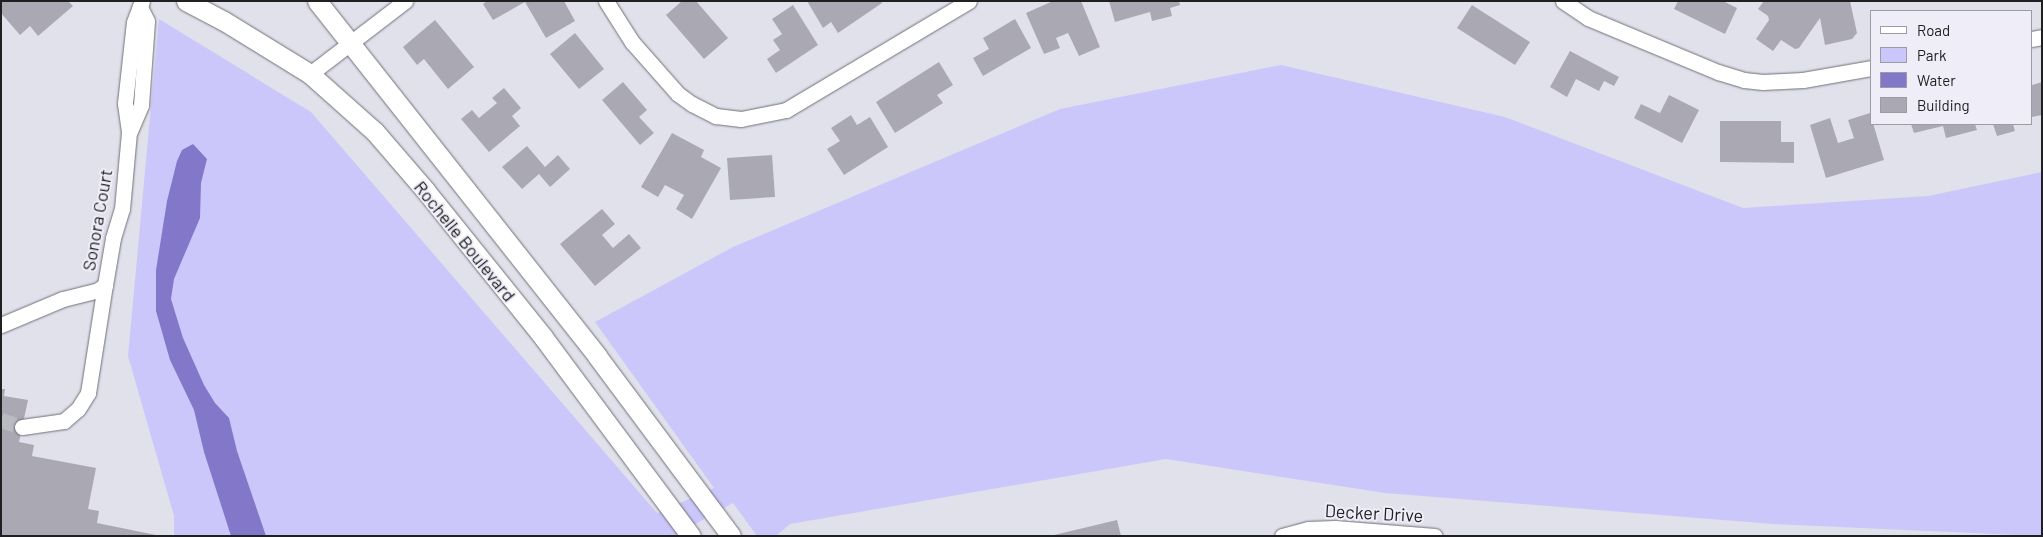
<!DOCTYPE html>
<style>
body{margin:0}
#map{position:relative;width:2043px;height:537px;overflow:hidden;background:#e1e1eb;font-family:Barlow,sans-serif}
div>[style]{position:absolute}
.green>*{inset:0;background:#cbc7fa}
.water>*{inset:0;background:#8377ca}
.building>*{inset:0;background:#aaa9b3}
.minor-tunnel>*{height:15px;margin-top:-7.5px;transform-origin:0;background:repeating-linear-gradient(90deg,#babac3 0 15px,transparent 0 23px)}
.roads{filter:drop-shadow(0 0 1px #6f6f78) drop-shadow(0 0 1px #6f6f78)}
.minor>*{height:15px;margin:-7.5px;padding:0 7.5px;transform-origin:7.5px;border-radius:7.5px;background:#fff}
.major>*{height:19px;margin:-9.5px;padding:0 9.5px;transform-origin:9.5px;border-radius:9.5px;background:#fff}
span{translate:-50% -50%;white-space:nowrap;text-align:center;line-height:1.15;-webkit-text-stroke:4px #efeef8;paint-order:stroke}
.street-label{font-size:18px;color:#202023}
.frame{position:absolute;inset:0;border:2px solid #202023;pointer-events:none}
.legend{position:absolute;left:1870px;top:10px;width:162px;height:115px;box-sizing:border-box;background:#efeef8;border:1px solid #9c9ca3;margin:0;padding:6px 9px;list-style:none;font-size:15px;color:#202023}
.legend li{display:flex;align-items:center;gap:10px;height:25px}
.legend b{width:25px;border:1px solid #9c9ca3}
</style>
<div id="map">
<div class="green">
<i style="clip-path:polygon(159px 19px,311px 112px,657px 513px,714px 488px,595px 322px,733px 247px,1060px 109px,1281px 65px,1505px 117px,1743px 208px,1928px 196px,2042px 172px,2042px 536px,1773px 524px,1385px 493px,1166px 459px,790px 524px,776px 536px,757px 536px,733px 503px,674px 536px,174px 536px,174px 516px,128px 356px)"></i>
</div>
<div class="water">
<i style="clip-path:polygon(193px 144px,207px 159px,201px 183px,200px 218px,174px 279px,171px 299px,183px 338px,204px 385px,215px 403px,229px 418px,237px 451px,266px 536px,231px 536px,204px 452px,194px 410px,170px 360px,156px 311px,156px 270px,167px 201px,177px 161px,182px 150px)"></i>
</div>
<div class="building">
<i style="clip-path:polygon(1px 1px,68px 1px,73px 6px,38px 36px,30px 26px,20px 35px,1px 13px)"></i>
<i style="clip-path:polygon(487px 1px,564px 1px,575px 21px,546px 38px,525px 2px,493px 20px,483px 4px)"></i>
<i style="clip-path:polygon(682px 1px,696px 1px,728px 38px,704px 59px,666px 15px)"></i>
<i style="clip-path:polygon(807px 1px,881px 1px,882px 3px,838px 33px,831px 22px,823px 28px)"></i>
<i style="clip-path:polygon(1053px 1px,1081px 1px,1100px 47px,1079px 56px,1068px 33px,1056px 38px,1060px 48px,1044px 54px,1026px 13px)"></i>
<i style="clip-path:polygon(1109px 1px,1179px 1px,1180px 5px,1170px 8px,1172px 16px,1152px 21px,1150px 12px,1115px 22px)"></i>
<i style="clip-path:polygon(1678px 1px,1723px 1px,1737px 8px,1725px 34px,1674px 9px)"></i>
<i style="clip-path:polygon(1764px 1px,1850px 1px,1857px 33px,1852px 39px,1825px 45px,1820px 18px,1799px 48px,1795px 49px,1781px 40px,1773px 51px,1756px 39px,1769px 20px,1768px 16px,1758px 9px)"></i>
<i style="clip-path:polygon(793px 5px,818px 45px,776px 73px,767px 59px,780px 50px,773px 40px,782px 34px,772px 19px)"></i>
<i style="clip-path:polygon(1472px 5px,1530px 42px,1515px 65px,1457px 28px)"></i>
<i style="clip-path:polygon(1015px 19px,1031px 48px,983px 76px,973px 58px,989px 49px,983px 38px)"></i>
<i style="clip-path:polygon(435px 20px,474px 67px,448px 89px,424px 59px,417px 65px,403px 47px)"></i>
<i style="clip-path:polygon(575px 33px,604px 69px,579px 89px,550px 54px)"></i>
<i style="clip-path:polygon(1570px 51px,1619px 77px,1614px 86px,1604px 81px,1599px 91px,1576px 79px,1567px 97px,1550px 87px)"></i>
<i style="clip-path:polygon(939px 62px,953px 85px,937px 95px,943px 103px,895px 133px,876px 102px)"></i>
<i style="clip-path:polygon(623px 82px,647px 110px,639px 117px,654px 133px,640px 145px,602px 100px)"></i>
<i style="clip-path:polygon(2042px 82px,2042px 115px,2032px 117px,2032px 85px)"></i>
<i style="clip-path:polygon(504px 88px,521px 108px,512px 116px,520px 126px,489px 152px,461px 119px,472px 110px,479px 118px,497px 103px,492px 98px)"></i>
<i style="clip-path:polygon(1669px 95px,1699px 110px,1682px 143px,1634px 118px,1641px 104px,1660px 113px)"></i>
<i style="clip-path:polygon(1870px 113px,1884px 160px,1826px 178px,1810px 125px,1830px 118px,1838px 143px,1854px 138px,1848px 120px)"></i>
<i style="clip-path:polygon(851px 115px,857px 125px,870px 117px,888px 147px,844px 175px,827px 149px,840px 141px,831px 128px)"></i>
<i style="clip-path:polygon(1720px 121px,1781px 121px,1781px 142px,1794px 142px,1794px 163px,1720px 162px)"></i>
<i style="clip-path:polygon(1911px 124px,1975px 124px,1977px 130px,1946px 138px,1943px 126px,1914px 133px)"></i>
<i style="clip-path:polygon(1993px 124px,2013px 124px,2015px 131px,1997px 136px)"></i>
<i style="clip-path:polygon(672px 133px,704px 150px,701px 157px,721px 168px,692px 219px,676px 209px,684px 195px,665px 185px,658px 197px,641px 187px)"></i>
<i style="clip-path:polygon(527px 146px,545px 167px,558px 155px,570px 169px,550px 187px,539px 174px,522px 189px,502px 167px)"></i>
<i style="clip-path:polygon(772px 155px,775px 197px,730px 200px,727px 158px)"></i>
<i style="clip-path:polygon(602px 209px,615px 224px,602px 235px,613px 248px,629px 234px,641px 248px,595px 286px,560px 244px)"></i>
<i style="clip-path:polygon(1px 389px,5px 389px,4px 396px,28px 400px,19px 442px,34px 445px,32px 456px,96px 468px,88px 509px,99px 511px,97px 523px,161px 536px,1px 536px)"></i>
<i style="clip-path:polygon(1117px 520px,1121px 536px,1054px 536px,1054px 535px)"></i>
</div>
<div class="minor-tunnel">
<i style="left:1px;top:420px;width:22px;rotate:18deg"></i>
</div>
<div class="roads">
<div class="minor">
<i style="left:606px;top:1px;width:49px;rotate:57.6deg"></i>
<i style="left:632px;top:42px;width:69px;rotate:48.5deg"></i>
<i style="left:678px;top:94px;width:17px;rotate:36deg"></i>
<i style="left:692px;top:104px;width:27px;rotate:27deg"></i>
<i style="left:716px;top:116px;width:25px;rotate:7deg"></i>
<i style="left:741px;top:119px;width:46px;rotate:-11.3deg"></i>
<i style="left:786px;top:110px;width:213px;rotate:-30.8deg"></i>
<i style="left:1563px;top:1px;width:30px;rotate:34deg"></i>
<i style="left:1588px;top:18px;width:141px;rotate:22.6deg"></i>
<i style="left:1718px;top:72px;width:27px;rotate:17deg"></i>
<i style="left:1744px;top:80px;width:19px;rotate:6deg"></i>
<i style="left:1763px;top:82px;width:40px;rotate:-2.9deg"></i>
<i style="left:1803px;top:80px;width:70px;rotate:-9.9deg"></i>
<i style="left:2032px;top:39px;width:10px;rotate:-11deg"></i>
<i style="left:310px;top:74px;width:120px;rotate:-37.5deg"></i>
<i style="left:130px;top:131px;width:28px;rotate:-67deg"></i>
<i style="left:141px;top:105px;width:84px;rotate:-85.9deg"></i>
<i style="left:147px;top:21px;width:16px;rotate:-117deg"></i>
<i style="left:1px;top:325px;width:67px;rotate:-22.8deg"></i>
<i style="left:63px;top:299px;width:36px;rotate:-14deg"></i>
<i style="left:98px;top:290px;width:9px;rotate:-36deg"></i>
<i style="left:105px;top:285px;width:48px;rotate:-80.3deg"></i>
<i style="left:113px;top:238px;width:30px;rotate:-73deg"></i>
<i style="left:122px;top:209px;width:77px;rotate:-84.8deg"></i>
<i style="left:129px;top:132px;width:29px;rotate:-98deg"></i>
<i style="left:125px;top:103px;width:81px;rotate:-83.7deg"></i>
<i style="left:134px;top:22px;width:22px;rotate:-69deg"></i>
<i style="left:22px;top:427px;width:42px;rotate:-8.1deg"></i>
<i style="left:64px;top:421px;width:18px;rotate:-41deg"></i>
<i style="left:78px;top:409px;width:19px;rotate:-58deg"></i>
<i style="left:88px;top:393px;width:109px;rotate:-81.1deg"></i>
<i style="left:1282px;top:536px;width:27px;rotate:-15deg"></i>
<i style="left:1308px;top:529px;width:27px;rotate:-2deg"></i>
<i style="left:1335px;top:528px;width:100px;rotate:4.6deg"></i>
</div>
<div class="major">
<i style="left:186px;top:1px;width:43px;rotate:27.8deg"></i>
<i style="left:224px;top:21px;width:101px;rotate:31.6deg"></i>
<i style="left:310px;top:74px;width:87px;rotate:41.7deg"></i>
<i style="left:375px;top:132px;width:77px;rotate:49.2deg"></i>
<i style="left:425px;top:190px;width:189px;rotate:51.2deg"></i>
<i style="left:543px;top:337px;width:248px;rotate:53.4deg"></i>
<i style="left:317px;top:1px;width:452px;rotate:51.7deg"></i>
<i style="left:597px;top:356px;width:224px;rotate:53.3deg"></i>
</div>
</div>
<div class="street-label">
<span style="left:97px;top:220px;rotate:-80deg">Sonora Court</span>
<span style="left:465px;top:241px;rotate:51deg">Rochelle Boulevard</span>
<span style="left:1374px;top:513px;rotate:3deg">Decker Drive</span>
</div>
<div class="frame"></div>
<ul class="legend">
<li><b style="height:6px;background:#fff"></b>Road</li>
<li><b style="height:14px;background:#cbc7fa"></b>Park</li>
<li><b style="height:14px;background:#8377ca"></b>Water</li>
<li><b style="height:14px;background:#aaa9b3"></b>Building</li>
</ul>
</div>
